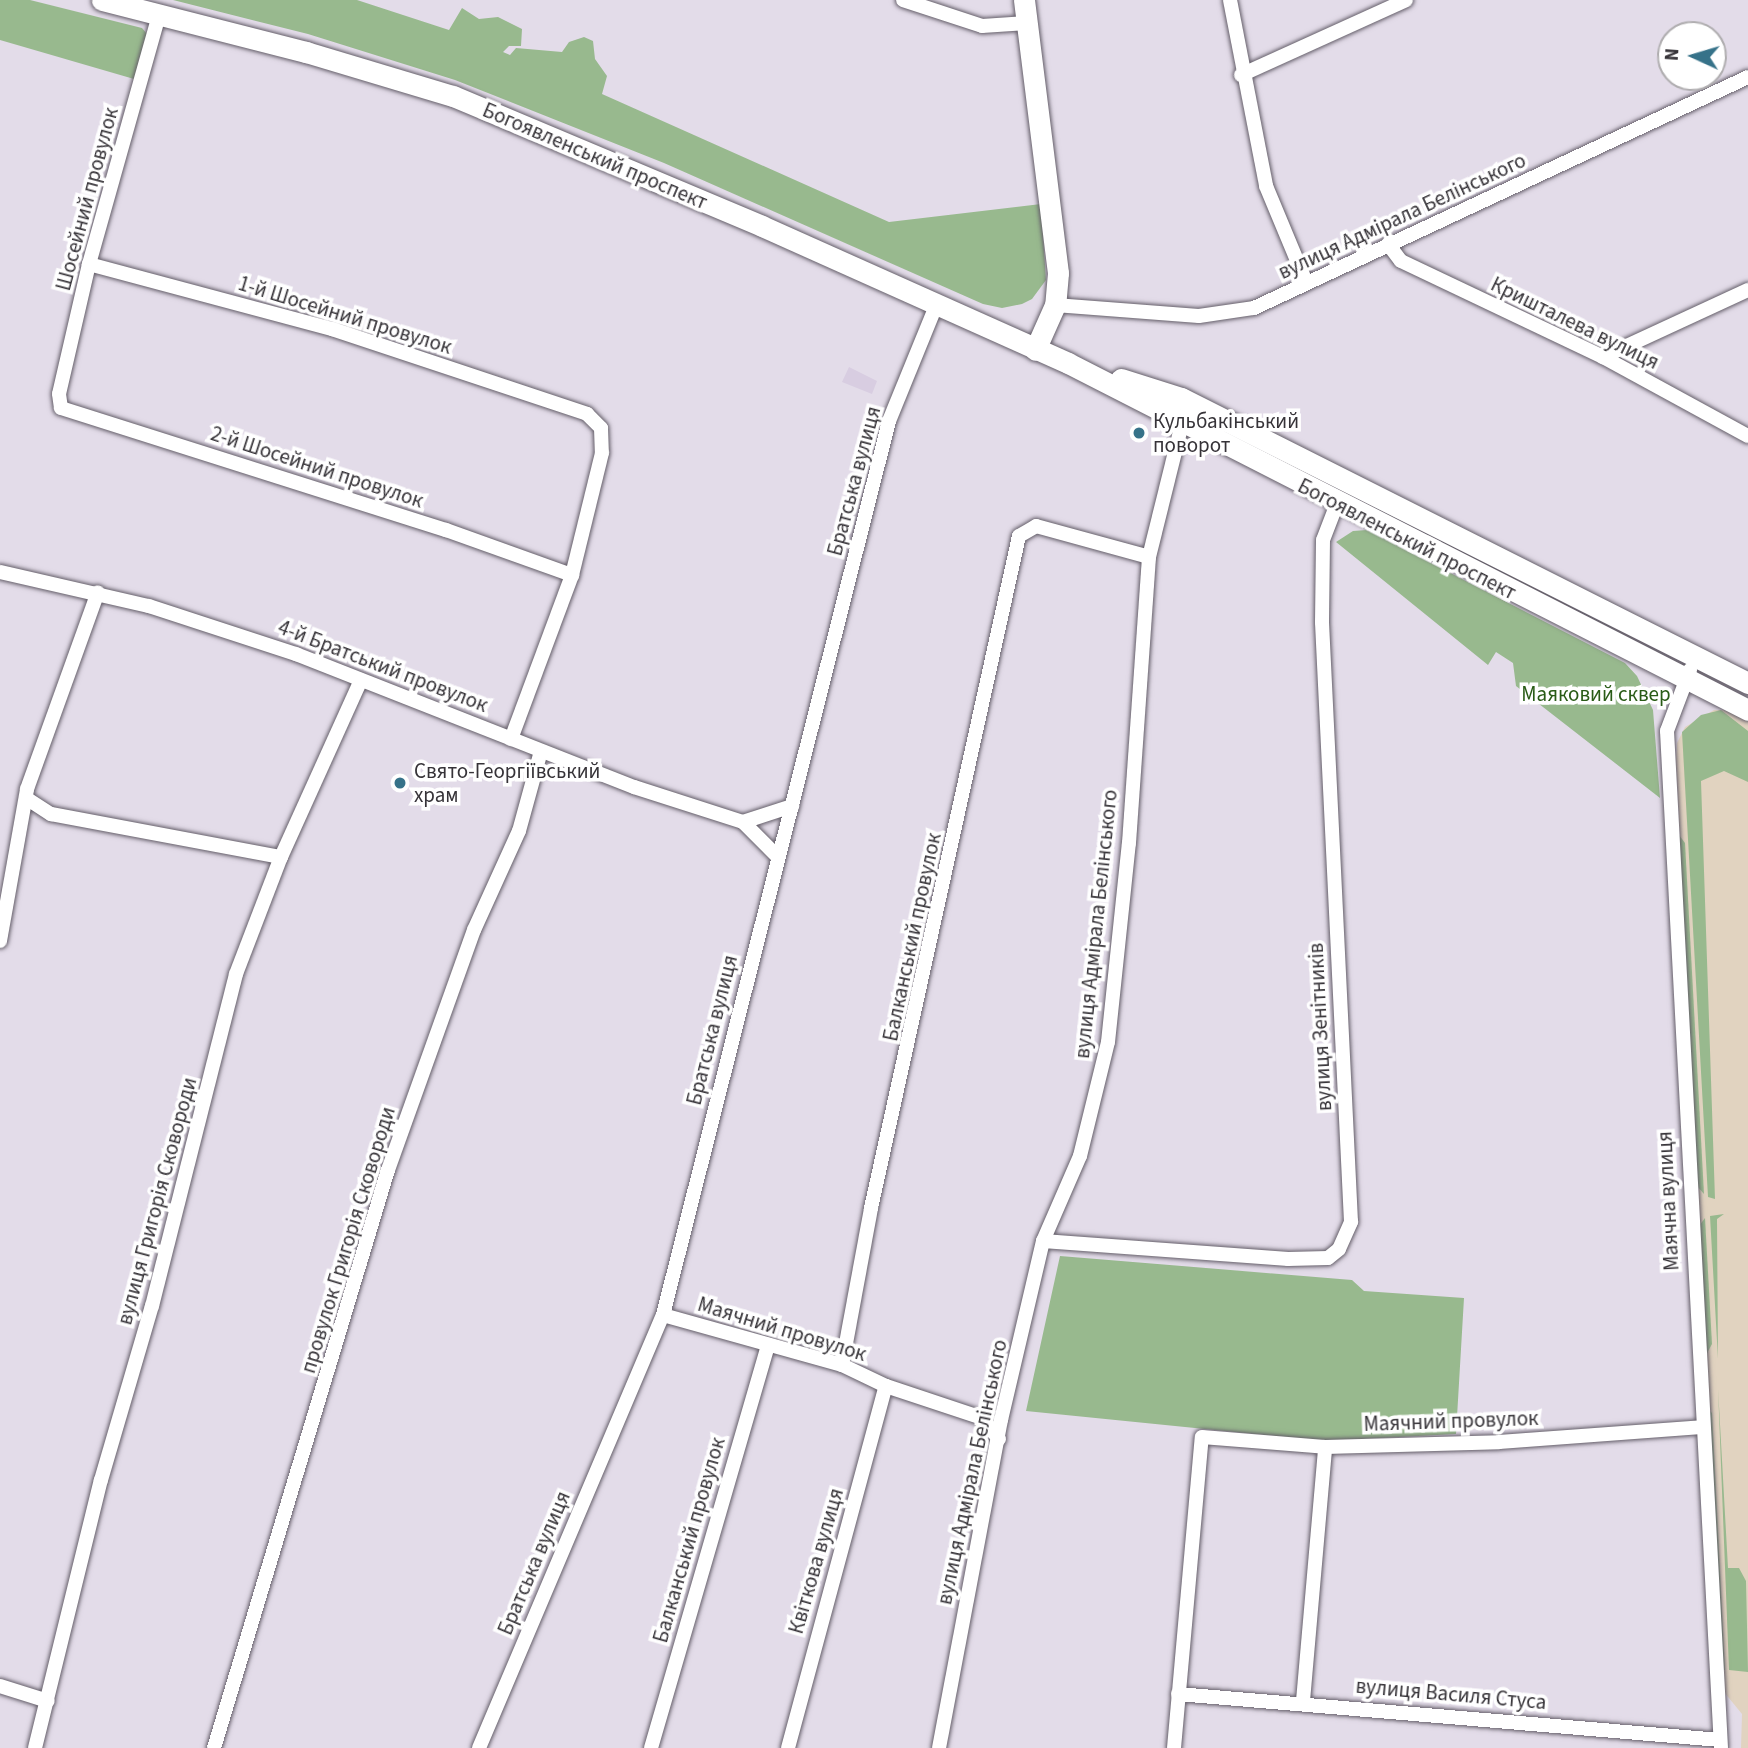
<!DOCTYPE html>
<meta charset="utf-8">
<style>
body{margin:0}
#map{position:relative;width:1748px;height:1748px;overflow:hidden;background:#e3dce9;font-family:"Source Sans 3",sans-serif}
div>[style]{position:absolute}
.commercial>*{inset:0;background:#e1d3c0}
.built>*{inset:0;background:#d8cde1}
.green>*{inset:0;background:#98b98e}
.roads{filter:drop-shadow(0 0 2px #645e69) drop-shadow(0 0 2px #645e69)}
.street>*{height:14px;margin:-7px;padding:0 7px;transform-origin:7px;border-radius:7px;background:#fff}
.secondary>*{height:21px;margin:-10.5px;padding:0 10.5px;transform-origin:10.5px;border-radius:10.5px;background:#fff}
.dots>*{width:19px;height:19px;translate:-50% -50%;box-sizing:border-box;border:4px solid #fff;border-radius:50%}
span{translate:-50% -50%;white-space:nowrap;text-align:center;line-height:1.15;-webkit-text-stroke:7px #fff;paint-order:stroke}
.street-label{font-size:21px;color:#363338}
.poi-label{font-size:21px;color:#363338}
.left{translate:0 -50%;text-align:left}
.park-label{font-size:21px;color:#295b16}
.north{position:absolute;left:1657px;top:21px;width:70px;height:70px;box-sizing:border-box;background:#fff;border:2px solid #afadaf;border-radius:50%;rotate:274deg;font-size:19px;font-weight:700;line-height:28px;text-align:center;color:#363338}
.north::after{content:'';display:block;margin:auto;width:24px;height:32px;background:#367289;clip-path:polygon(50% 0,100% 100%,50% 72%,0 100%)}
</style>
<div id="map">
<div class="commercial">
<i style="clip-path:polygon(1714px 710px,1725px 710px,1748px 721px,1748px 1748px,1741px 1748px,1742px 1714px,1724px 1692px,1676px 760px,1677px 743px,1685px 727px)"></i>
</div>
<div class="built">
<i style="clip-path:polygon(849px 367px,877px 381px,872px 394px,842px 382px)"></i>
</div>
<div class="green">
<i style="clip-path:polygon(0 0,30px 0,142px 28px,147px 34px,134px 79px,0 40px)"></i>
<i style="clip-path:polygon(173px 0,357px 0,449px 30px,462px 8px,479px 19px,498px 17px,522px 29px,521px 46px,509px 46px,503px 52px,510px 55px,516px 48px,562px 52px,569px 42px,584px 37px,593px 41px,595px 59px,607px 76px,602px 94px,889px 222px,1041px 204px,1046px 280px,1032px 299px,1022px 304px,1002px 308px,983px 304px,664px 163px,455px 80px,308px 34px)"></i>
<i style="clip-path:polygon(1367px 530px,1625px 663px,1637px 676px,1653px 710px,1660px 798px,1516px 686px,1513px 663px,1496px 652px,1488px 665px,1336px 542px,1353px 531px)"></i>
<i style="clip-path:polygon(1721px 710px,1748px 731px,1748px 782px,1724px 771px,1701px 781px,1715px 1199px,1708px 1197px,1682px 732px,1701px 715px)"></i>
<i style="clip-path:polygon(1679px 835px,1685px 843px,1704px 1194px,1697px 1186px)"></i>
<i style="clip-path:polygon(1724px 1214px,1717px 1219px,1718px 1359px,1710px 1216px)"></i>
<i style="clip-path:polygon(1705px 1218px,1712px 1344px,1706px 1355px,1699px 1226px)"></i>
<i style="clip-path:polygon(1060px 1256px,1352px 1280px,1364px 1291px,1464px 1298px,1456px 1434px,1324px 1441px,1026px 1411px)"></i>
<i style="clip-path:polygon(1718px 1388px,1728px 1568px,1739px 1568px,1746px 1581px,1748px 1672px,1729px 1670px)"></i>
<i style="clip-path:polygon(1709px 1410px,1712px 1413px,1725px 1670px,1723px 1670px)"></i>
</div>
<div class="roads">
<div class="street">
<i style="left:903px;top:0;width:83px;rotate:18.2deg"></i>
<i style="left:982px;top:26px;width:45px;rotate:-3.8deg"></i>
<i style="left:1230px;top:0;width:189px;rotate:79deg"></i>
<i style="left:1266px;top:186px;width:104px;rotate:67.4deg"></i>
<i style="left:159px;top:15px;width:259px;rotate:105.7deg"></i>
<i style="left:89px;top:264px;width:133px;rotate:103deg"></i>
<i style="left:59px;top:394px;width:14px;rotate:82deg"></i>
<i style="left:61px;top:408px;width:404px;rotate:17.6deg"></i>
<i style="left:446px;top:530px;width:134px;rotate:19.7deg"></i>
<i style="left:1241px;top:75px;width:181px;rotate:-24.4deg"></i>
<i style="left:1388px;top:244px;width:21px;rotate:53deg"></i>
<i style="left:1401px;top:261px;width:224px;rotate:25.4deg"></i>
<i style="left:1603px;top:357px;width:165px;rotate:28.6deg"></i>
<i style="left:89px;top:264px;width:252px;rotate:15deg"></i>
<i style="left:332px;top:329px;width:269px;rotate:18.4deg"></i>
<i style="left:587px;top:414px;width:20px;rotate:45deg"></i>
<i style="left:601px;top:428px;width:25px;rotate:88deg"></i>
<i style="left:602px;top:453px;width:126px;rotate:103.8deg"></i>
<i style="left:572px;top:575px;width:175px;rotate:110.4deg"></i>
<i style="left:1055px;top:305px;width:144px;rotate:4.4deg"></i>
<i style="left:1199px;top:316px;width:56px;rotate:-8.3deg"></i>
<i style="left:1254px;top:308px;width:545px;rotate:-25.06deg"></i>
<i style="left:1603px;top:357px;width:160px;rotate:-24.8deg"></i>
<i style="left:0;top:572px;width:153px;rotate:12.9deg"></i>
<i style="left:149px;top:606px;width:155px;rotate:18.1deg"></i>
<i style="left:296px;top:654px;width:363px;rotate:21.5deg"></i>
<i style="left:634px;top:787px;width:114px;rotate:17.8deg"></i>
<i style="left:743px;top:822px;width:48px;rotate:45deg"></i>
<i style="left:1690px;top:670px;width:65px;rotate:110.7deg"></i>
<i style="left:1667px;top:731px;width:1018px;rotate:86.96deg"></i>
<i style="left:26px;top:798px;width:30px;rotate:33deg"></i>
<i style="left:51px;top:814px;width:234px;rotate:10.6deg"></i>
<i style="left:743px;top:822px;width:52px;rotate:-18.1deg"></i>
<i style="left:0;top:941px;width:154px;rotate:-79.9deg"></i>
<i style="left:27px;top:789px;width:209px;rotate:-70.2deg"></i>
<i style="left:1043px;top:1241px;width:246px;rotate:4.2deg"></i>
<i style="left:1288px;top:1259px;width:40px;rotate:-1.4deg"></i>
<i style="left:1328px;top:1258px;width:14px;rotate:-39deg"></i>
<i style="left:1339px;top:1249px;width:30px;rotate:-66deg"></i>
<i style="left:1351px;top:1222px;width:601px;rotate:-92.77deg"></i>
<i style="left:1322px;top:622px;width:82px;rotate:-89.3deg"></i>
<i style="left:1323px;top:540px;width:40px;rotate:-69deg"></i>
<i style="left:663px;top:1315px;width:186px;rotate:15.6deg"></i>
<i style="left:842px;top:1365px;width:49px;rotate:25.5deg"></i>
<i style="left:886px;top:1386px;width:101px;rotate:18.4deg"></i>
<i style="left:982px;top:1418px;width:27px;rotate:51deg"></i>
<i style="left:842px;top:1365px;width:160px;rotate:-79.5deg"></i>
<i style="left:871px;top:1208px;width:688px;rotate:-77.58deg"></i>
<i style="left:1019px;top:536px;width:20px;rotate:-30deg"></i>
<i style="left:1036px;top:526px;width:117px;rotate:15.3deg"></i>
<i style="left:0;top:1686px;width:50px;rotate:17.4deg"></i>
<i style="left:1178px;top:1694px;width:544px;rotate:4.85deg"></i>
<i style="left:1303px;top:1701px;width:255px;rotate:-85deg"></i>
<i style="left:35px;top:1748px;width:276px;rotate:-76.2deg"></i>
<i style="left:101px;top:1480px;width:181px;rotate:-73.7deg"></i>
<i style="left:152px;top:1306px;width:342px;rotate:-75.8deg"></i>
<i style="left:236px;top:974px;width:125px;rotate:-69deg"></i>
<i style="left:281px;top:857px;width:194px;rotate:-65.7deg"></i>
<i style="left:214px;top:1748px;width:604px;rotate:-73.25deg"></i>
<i style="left:388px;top:1170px;width:255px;rotate:-70.3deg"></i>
<i style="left:474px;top:930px;width:109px;rotate:-65.6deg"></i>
<i style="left:519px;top:831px;width:83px;rotate:-74.6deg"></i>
<i style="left:479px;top:1748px;width:470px;rotate:-67deg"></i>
<i style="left:663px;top:1315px;width:922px;rotate:-75.81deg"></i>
<i style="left:889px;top:421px;width:124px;rotate:-67.8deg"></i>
<i style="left:651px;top:1748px;width:420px;rotate:-73.8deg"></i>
<i style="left:788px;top:1748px;width:375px;rotate:-74.9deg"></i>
<i style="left:939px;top:1748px;width:334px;rotate:-79.3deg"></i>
<i style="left:1001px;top:1420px;width:184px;rotate:-76.8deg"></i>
<i style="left:1043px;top:1241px;width:93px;rotate:-66.5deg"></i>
<i style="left:1080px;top:1156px;width:117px;rotate:-76.2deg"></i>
<i style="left:1108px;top:1042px;width:200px;rotate:-84deg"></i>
<i style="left:1129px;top:843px;width:287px;rotate:-86deg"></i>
<i style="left:1149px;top:557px;width:137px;rotate:-76.1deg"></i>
<i style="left:1174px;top:1748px;width:312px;rotate:-84.9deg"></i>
<i style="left:1202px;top:1437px;width:123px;rotate:4.6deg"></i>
<i style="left:1325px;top:1447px;width:174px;rotate:-1.6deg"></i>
<i style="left:1499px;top:1442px;width:203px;rotate:-4.2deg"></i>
</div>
<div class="secondary">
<i style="left:102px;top:0;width:211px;rotate:14.3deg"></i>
<i style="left:306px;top:52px;width:153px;rotate:16.7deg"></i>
<i style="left:453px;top:96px;width:335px;rotate:22.8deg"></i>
<i style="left:762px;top:226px;width:335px;rotate:24.1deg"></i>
<i style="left:1068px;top:363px;width:763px;rotate:27.03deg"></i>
<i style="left:1024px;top:0;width:275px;rotate:82.9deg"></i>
<i style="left:1058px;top:273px;width:32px;rotate:95deg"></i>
<i style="left:1055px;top:305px;width:49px;rotate:114deg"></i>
<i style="left:1121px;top:379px;width:63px;rotate:17.6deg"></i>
<i style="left:1181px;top:398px;width:635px;rotate:26.69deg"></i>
</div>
</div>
<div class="dots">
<i style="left:1139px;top:433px;background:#367289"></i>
<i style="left:400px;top:783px;background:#367289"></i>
</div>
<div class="street-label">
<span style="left:595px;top:156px;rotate:23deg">Богоявленський проспект</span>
<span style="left:87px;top:199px;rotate:-75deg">Шосейний провулок</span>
<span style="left:1402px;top:216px;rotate:-25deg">вулиця Адмірала Белінського</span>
<span style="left:345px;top:315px;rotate:17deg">1-й Шосейний провулок</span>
<span style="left:1575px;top:323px;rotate:26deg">Кришталева вулиця</span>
<span style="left:317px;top:467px;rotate:18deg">2-й Шосейний провулок</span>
<span style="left:854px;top:481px;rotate:-75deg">Братська вулиця</span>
<span style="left:1407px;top:539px;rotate:27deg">Богоявленський проспект</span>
<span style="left:383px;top:666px;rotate:21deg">4-й Братський провулок</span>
<span style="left:1096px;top:924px;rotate:-84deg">вулиця Адмірала Белінського</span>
<span style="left:912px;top:937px;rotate:-78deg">Балканський провулок</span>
<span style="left:1320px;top:1027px;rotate:-93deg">вулиця Зенітників</span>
<span style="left:712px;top:1030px;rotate:-76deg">Братська вулиця</span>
<span style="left:157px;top:1201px;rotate:-75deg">вулиця Григорія Сковороди</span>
<span style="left:1668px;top:1201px;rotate:-93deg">Маячна вулиця</span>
<span style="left:348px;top:1240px;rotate:-73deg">провулок Григорія Сковороди</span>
<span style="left:782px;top:1329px;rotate:17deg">Маячний провулок</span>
<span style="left:1451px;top:1421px;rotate:-2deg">Маячний провулок</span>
<span style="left:972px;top:1472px;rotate:-78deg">вулиця Адмірала Белінського</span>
<span style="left:689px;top:1540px;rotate:-74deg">Балканський провулок</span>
<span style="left:816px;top:1561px;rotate:-74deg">Квіткова вулиця</span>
<span style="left:534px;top:1563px;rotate:-67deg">Братська вулиця</span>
<span style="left:1451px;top:1694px;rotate:5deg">вулиця Василя Стуса</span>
</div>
<div class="poi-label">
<span class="left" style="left:1153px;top:433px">Кульбакінський<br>поворот</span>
<span class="left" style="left:414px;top:783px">Свято-Георгіївський<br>храм</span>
</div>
<div class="park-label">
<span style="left:1596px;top:694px">Маяковий сквер</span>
</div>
<div class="north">N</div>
</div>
